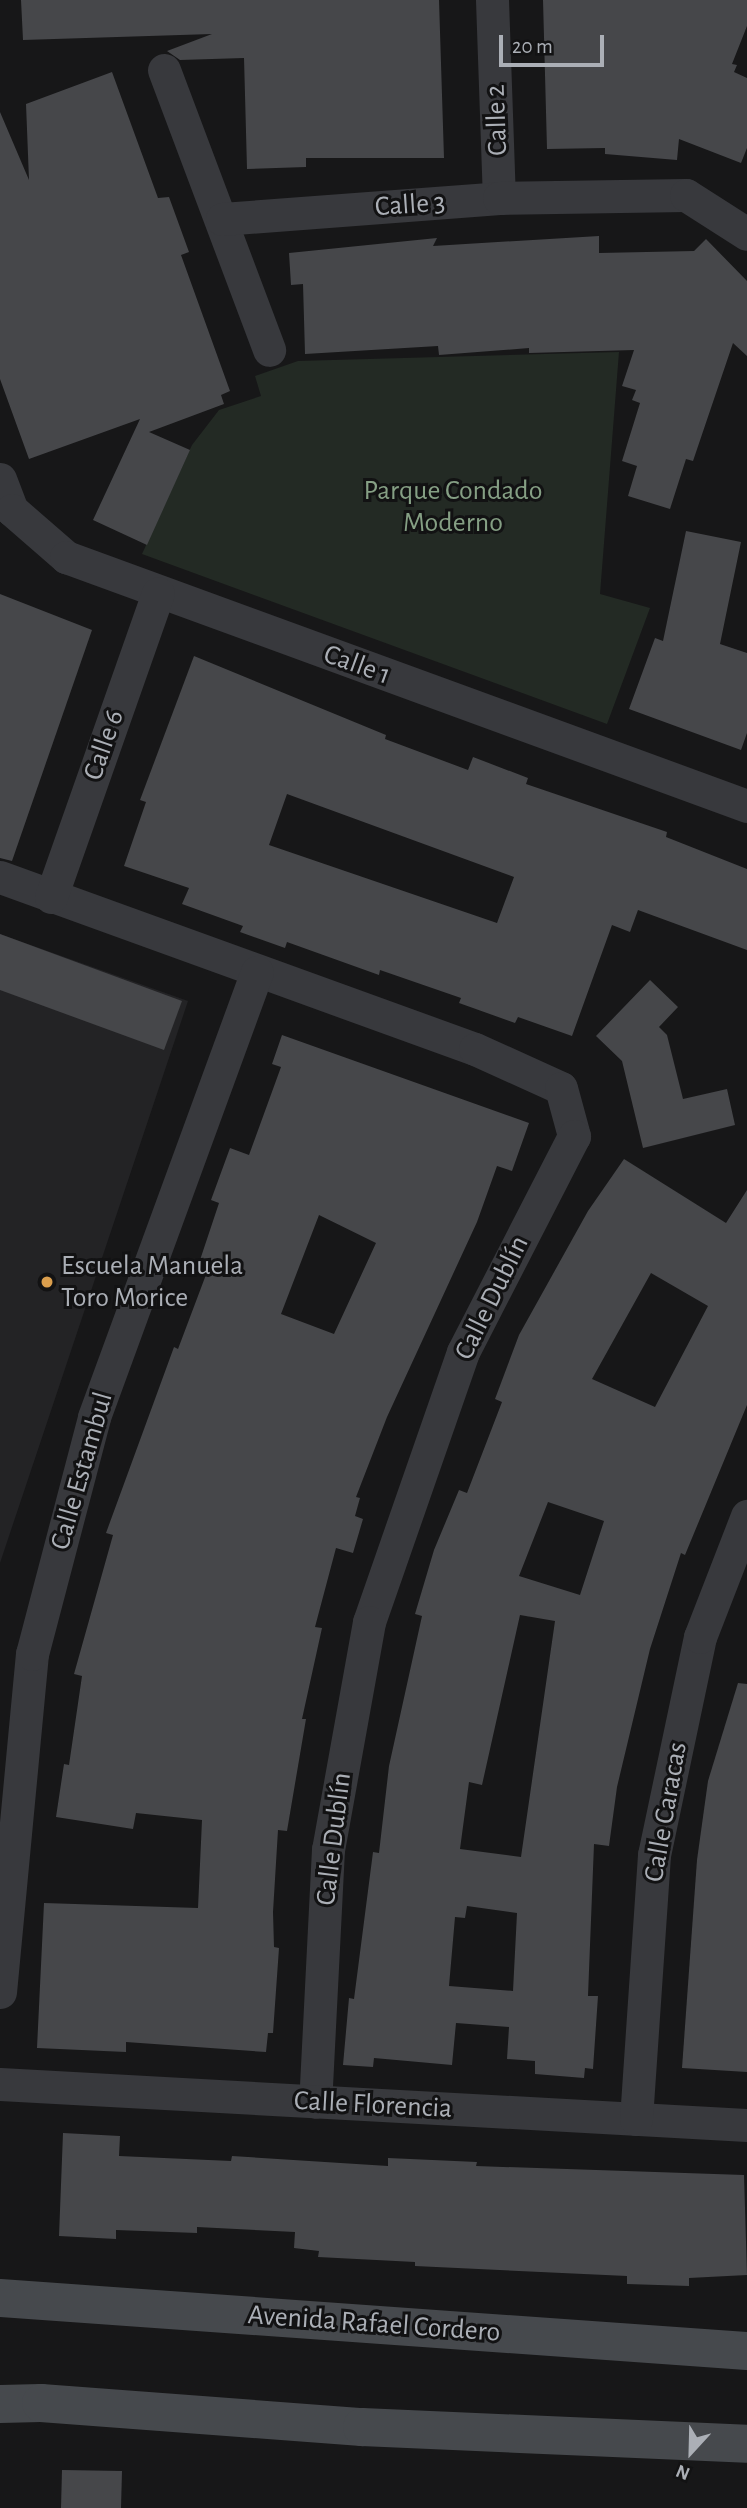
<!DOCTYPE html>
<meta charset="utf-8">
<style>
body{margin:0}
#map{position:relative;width:747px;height:2508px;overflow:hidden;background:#171718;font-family:"Alegreya Sans",sans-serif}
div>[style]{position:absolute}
.built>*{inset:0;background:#232325}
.green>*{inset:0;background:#232a24}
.building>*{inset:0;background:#46474a}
.street>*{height:33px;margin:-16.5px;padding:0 16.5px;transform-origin:16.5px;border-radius:16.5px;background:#38393d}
.secondary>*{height:38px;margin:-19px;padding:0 19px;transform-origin:19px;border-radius:19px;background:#46494d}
.dots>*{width:19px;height:19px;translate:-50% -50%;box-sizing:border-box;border:4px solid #121213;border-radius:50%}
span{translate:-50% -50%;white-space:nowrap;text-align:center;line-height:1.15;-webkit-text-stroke:6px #121213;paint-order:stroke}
.street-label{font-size:28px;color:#abafb6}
.park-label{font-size:28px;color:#859f84}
.poi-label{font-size:28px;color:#abafb6}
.left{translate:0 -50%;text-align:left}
.north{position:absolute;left:656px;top:2417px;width:70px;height:70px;-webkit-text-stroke:5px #121213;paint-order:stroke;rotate:202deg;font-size:19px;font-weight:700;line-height:28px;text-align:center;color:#abafb6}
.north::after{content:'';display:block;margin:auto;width:24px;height:32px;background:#abafb6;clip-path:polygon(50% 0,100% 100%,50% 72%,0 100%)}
.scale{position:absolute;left:499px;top:35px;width:105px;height:32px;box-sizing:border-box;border:4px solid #abafb6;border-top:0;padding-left:9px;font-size:21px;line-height:24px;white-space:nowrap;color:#abafb6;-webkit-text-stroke:5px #121213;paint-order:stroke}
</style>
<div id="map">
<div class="built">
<i style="clip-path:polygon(0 934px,188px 1001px,0 1563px)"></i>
</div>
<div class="green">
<i style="clip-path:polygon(619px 352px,600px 594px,650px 608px,607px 724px,142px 554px,192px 445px,219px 410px,261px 396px,255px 376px,298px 361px)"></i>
</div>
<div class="building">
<i style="clip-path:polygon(21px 0,439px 0,444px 158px,306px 158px,306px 167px,247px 169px,244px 58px,180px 60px,167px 51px,212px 34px,23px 40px)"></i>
<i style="clip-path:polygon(543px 0,747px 0,747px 26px,732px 64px,737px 65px,734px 72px,747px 78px,747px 148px,741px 163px,679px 139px,677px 160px,605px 154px,605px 148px,547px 149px)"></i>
<i style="clip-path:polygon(112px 72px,158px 198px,169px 197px,189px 252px,181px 255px,230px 391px,221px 395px,224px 404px,149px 432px,190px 450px,147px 545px,93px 520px,140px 419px,29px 459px,0 379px,0 112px,29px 180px,26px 104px)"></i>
<i style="clip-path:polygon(599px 236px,599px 253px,694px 251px,706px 239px,747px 281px,747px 356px,733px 343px,693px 461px,686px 459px,670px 509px,628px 496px,637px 466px,622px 461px,640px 403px,632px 400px,636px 390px,622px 386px,634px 350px,529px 353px,529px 348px,439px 355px,438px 346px,305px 354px,303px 284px,291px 285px,289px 253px,437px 238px,433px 246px)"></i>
<i style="clip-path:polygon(686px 531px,741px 542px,720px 644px,747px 653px,747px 733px,741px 750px,629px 709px,655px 638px,663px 641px)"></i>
<i style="clip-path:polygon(0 594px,92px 630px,12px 861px,0 858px)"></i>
<i style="clip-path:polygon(evenodd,194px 656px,386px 735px,385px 739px,468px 770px,473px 757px,528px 778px,526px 784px,667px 832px,666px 837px,747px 869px,747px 950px,638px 910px,630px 932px,612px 925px,572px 1036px,518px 1017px,515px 1023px,459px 1003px,461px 998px,380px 970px,379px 975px,287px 942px,285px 948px,240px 932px,243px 926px,182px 904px,189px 888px,124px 866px,146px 802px,140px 800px,194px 656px,287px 794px,514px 877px,497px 923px,269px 845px,287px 794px)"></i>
<i style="clip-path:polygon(0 934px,182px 1001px,164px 1050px,0 990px)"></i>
<i style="clip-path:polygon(650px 980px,678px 1007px,659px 1027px,667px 1035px,683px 1099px,727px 1089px,735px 1125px,643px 1148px,622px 1061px,596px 1036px)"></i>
<i style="clip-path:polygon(evenodd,282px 1035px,529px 1123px,512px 1171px,497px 1166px,477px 1222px,387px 1417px,356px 1497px,360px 1498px,355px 1516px,363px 1519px,353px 1553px,336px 1548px,315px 1627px,322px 1628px,302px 1719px,306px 1719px,287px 1831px,278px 1830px,273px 1912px,274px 1947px,279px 1948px,273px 2033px,268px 2033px,266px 2052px,126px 2042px,126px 2052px,37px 2048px,44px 1903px,198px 1908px,202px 1820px,136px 1813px,133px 1829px,56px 1817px,64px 1764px,69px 1765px,82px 1676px,74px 1674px,113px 1535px,106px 1533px,174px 1347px,178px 1349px,207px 1272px,197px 1269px,219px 1203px,211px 1200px,230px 1148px,249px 1155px,281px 1067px,272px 1064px,282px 1035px,319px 1215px,376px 1243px,334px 1334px,281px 1314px,319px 1215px)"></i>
<i style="clip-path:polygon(evenodd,624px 1159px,726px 1223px,747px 1190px,747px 1405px,685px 1555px,681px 1553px,650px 1649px,617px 1787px,609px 1846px,594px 1844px,588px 1996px,598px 1996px,593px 2069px,585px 2068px,584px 2078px,535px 2074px,535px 2061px,507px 2059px,509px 2027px,456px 2023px,452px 2065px,374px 2058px,373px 2067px,343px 2065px,349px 1998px,354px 1999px,373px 1852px,379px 1853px,389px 1766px,422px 1616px,415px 1614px,434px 1550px,459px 1490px,467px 1493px,502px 1402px,495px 1399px,519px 1335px,588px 1211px,624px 1159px,651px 1273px,708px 1306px,655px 1407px,592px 1379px,651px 1273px,624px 1159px,548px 1502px,604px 1521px,580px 1595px,519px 1576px,548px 1502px,624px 1159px,520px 1615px,555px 1621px,521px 1857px,460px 1849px,469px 1782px,482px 1785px,520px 1615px,624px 1159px,467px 1906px,517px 1913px,513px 1991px,449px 1986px,455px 1917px,465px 1918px,467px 1906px)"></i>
<i style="clip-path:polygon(738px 1683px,747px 1684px,747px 2072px,682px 2068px,697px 1860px,708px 1781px)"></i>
<i style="clip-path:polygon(63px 2133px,120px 2136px,119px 2156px,231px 2161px,232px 2156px,388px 2166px,388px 2158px,477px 2162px,476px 2166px,744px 2175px,747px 2275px,689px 2278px,689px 2286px,627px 2284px,627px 2276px,415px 2266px,415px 2262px,318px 2257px,319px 2251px,294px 2248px,295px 2232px,197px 2227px,197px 2233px,116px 2230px,116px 2239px,59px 2236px)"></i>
<i style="clip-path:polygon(62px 2470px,122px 2471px,121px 2508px,61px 2508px)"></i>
</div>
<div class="street">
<i style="left:492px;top:0;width:198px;rotate:88deg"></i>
<i style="left:164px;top:70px;width:299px;rotate:69.4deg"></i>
<i style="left:222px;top:219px;width:278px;rotate:-4.3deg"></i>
<i style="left:499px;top:198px;width:187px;rotate:-0.9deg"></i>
<i style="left:686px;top:195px;width:72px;rotate:32.6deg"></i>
<i style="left:0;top:479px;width:33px;rotate:69deg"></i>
<i style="left:12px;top:510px;width:72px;rotate:41deg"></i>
<i style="left:66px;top:557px;width:725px;rotate:20.08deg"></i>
<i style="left:0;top:877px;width:505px;rotate:19.91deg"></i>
<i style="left:475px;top:1049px;width:94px;rotate:24.4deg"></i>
<i style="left:561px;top:1088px;width:50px;rotate:74.8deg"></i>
<i style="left:574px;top:1136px;width:243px;rotate:117.2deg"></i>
<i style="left:463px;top:1352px;width:286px;rotate:109.2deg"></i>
<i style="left:369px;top:1622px;width:231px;rotate:100.2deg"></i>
<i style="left:328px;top:1849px;width:253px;rotate:92.9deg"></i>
<i style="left:51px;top:897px;width:322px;rotate:-70.6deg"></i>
<i style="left:0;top:1992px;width:340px;rotate:-84.6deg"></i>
<i style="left:32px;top:1654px;width:245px;rotate:-75.3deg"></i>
<i style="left:94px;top:1417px;width:474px;rotate:-69.9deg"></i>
<i style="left:0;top:2084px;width:748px;rotate:3.14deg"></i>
<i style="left:636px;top:2119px;width:265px;rotate:-86.1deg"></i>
<i style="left:654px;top:1855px;width:223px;rotate:-78.1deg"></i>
<i style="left:700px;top:1637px;width:130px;rotate:-68.8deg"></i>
</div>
<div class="secondary">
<i style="left:0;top:2298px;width:749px;rotate:4.06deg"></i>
<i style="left:0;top:2404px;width:41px;rotate:-1.4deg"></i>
<i style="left:41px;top:2403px;width:322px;rotate:4.3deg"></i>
<i style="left:362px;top:2427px;width:385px;rotate:2.5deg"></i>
</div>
<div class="dots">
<i style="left:47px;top:1282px;background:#da9e4d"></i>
</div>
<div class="street-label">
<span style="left:497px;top:120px;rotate:-92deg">Calle 2</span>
<span style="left:410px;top:205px;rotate:-4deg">Calle 3</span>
<span style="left:357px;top:665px;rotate:20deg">Calle 1</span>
<span style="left:104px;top:745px;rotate:-71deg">Calle 6</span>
<span style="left:492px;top:1298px;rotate:-64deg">Calle Dublín</span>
<span style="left:82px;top:1471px;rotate:-74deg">Calle Estambul</span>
<span style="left:666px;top:1812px;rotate:-80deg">Calle Caracas</span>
<span style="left:334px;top:1839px;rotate:-83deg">Calle Dublín</span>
<span style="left:373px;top:2105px;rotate:3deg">Calle Florencia</span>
<span style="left:374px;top:2324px;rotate:4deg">Avenida Rafael Cordero</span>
</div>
<div class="park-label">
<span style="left:453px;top:507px">Parque Condado<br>Moderno</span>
</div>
<div class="poi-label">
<span class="left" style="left:61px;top:1282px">Escuela Manuela<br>Toro Morice</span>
</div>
<div class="north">N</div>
<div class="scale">20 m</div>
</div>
